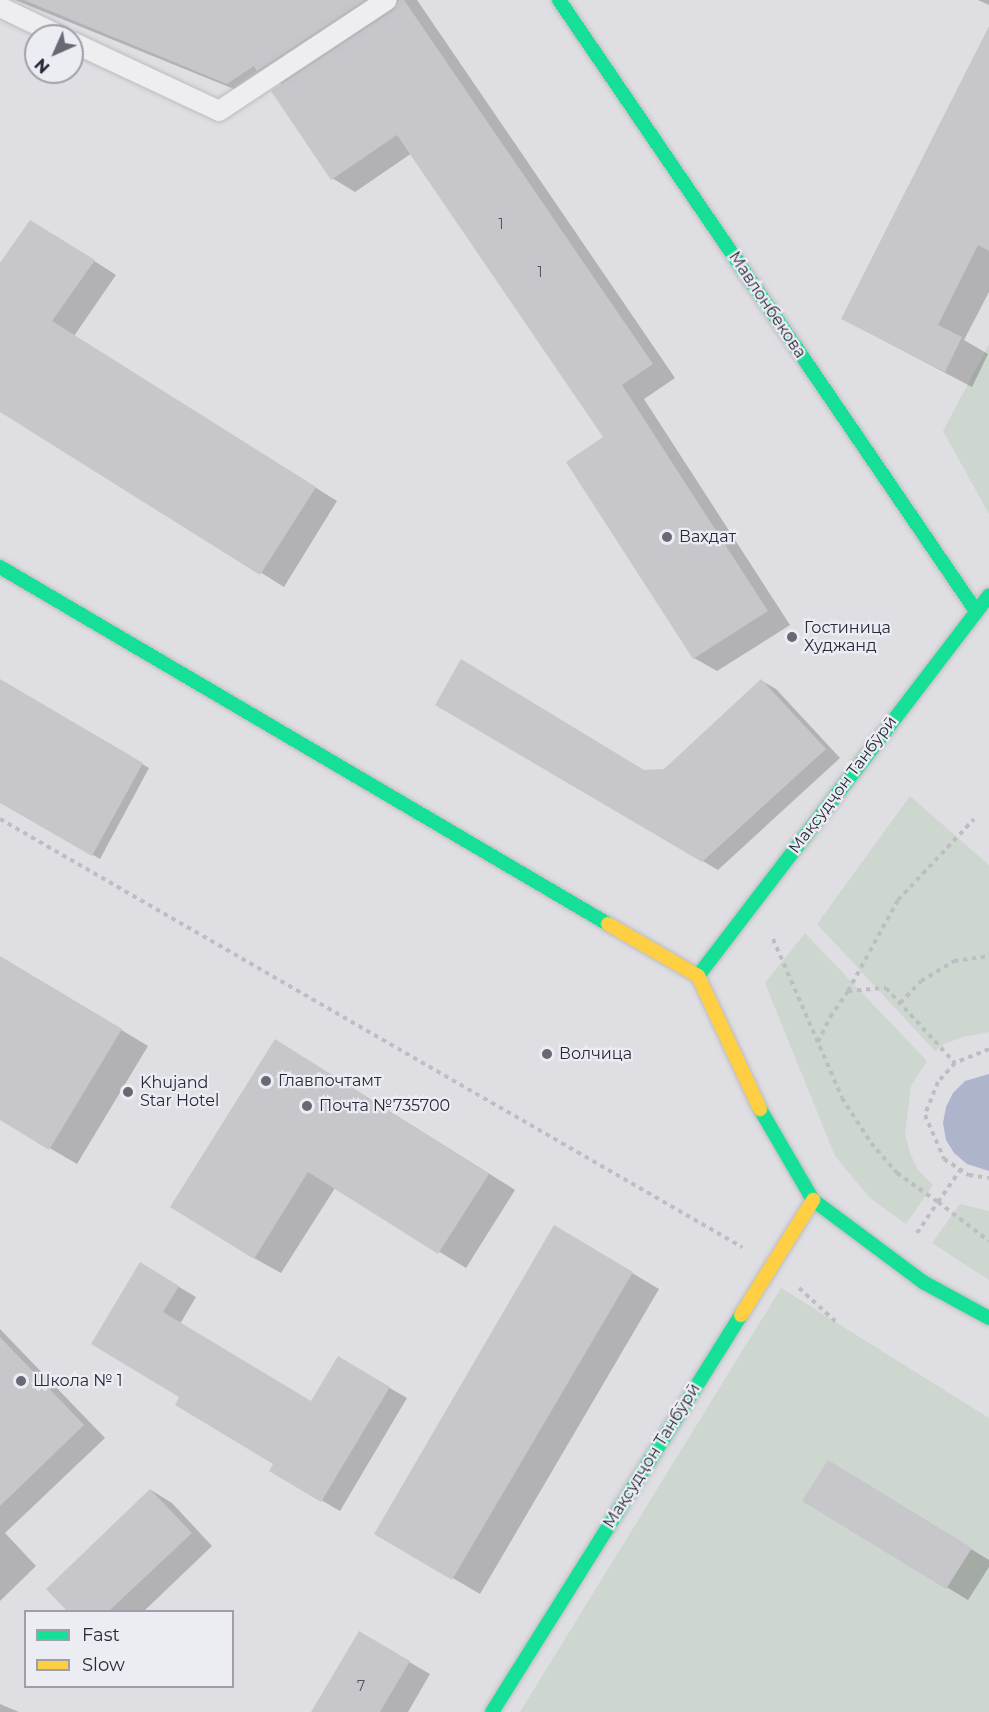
<!DOCTYPE html>
<meta charset="utf-8">
<style>
body{margin:0}
#map{position:relative;width:989px;height:1712px;overflow:hidden;background:#dfdfe3;font-family:Montserrat,sans-serif}
div>[style]{position:absolute}
.green>*{inset:0;background:#cdd6cf}
.water>*{inset:0;background:#afb4cd}
.shadow>*{inset:0;background:#0003}
.building>*{inset:0;background:#c6c6cb}
.path>*{height:4px;margin-top:-2px;transform-origin:0;background:repeating-linear-gradient(90deg,#bdbec3 0 4.5px,transparent 0 9px)}
.roads{filter:drop-shadow(0 0 2px #bcbcc0) drop-shadow(0 0 2px #bcbcc0)}
.lane>*{height:20px;margin:-10px;padding:0 10px;transform-origin:10px;border-radius:10px;background:#eeeef0}
.fast>*{height:14px;margin:-7px;padding:0 7px;transform-origin:7px;border-radius:7px;background:#16e098}
.slow>*{height:14px;margin:-7px;padding:0 7px;transform-origin:7px;border-radius:7px;background:#ffcf43}
.dots>*{width:16px;height:16px;translate:-50% -50%;box-sizing:border-box;border:3px solid #ecedf3;border-radius:50%}
span{translate:-50% -50%;white-space:nowrap;text-align:center;line-height:1.15;-webkit-text-stroke:4.5px #ecedf3;paint-order:stroke}
.number-label{font-size:14px;color:#515260}
.number-label span{-webkit-text-stroke-width:0}
.street-label{font-size:16px;color:#28293a}
.poi-label{font-size:16px;color:#28293a}
.left{translate:0 -50%;text-align:left}
.legend{position:absolute;left:24px;top:1610px;width:210px;height:78px;box-sizing:border-box;background:#ecedf3;border:2px solid #9e9fa9;margin:0;padding:8px 10px;list-style:none;font-size:18px;color:#28293a}
.legend li{display:flex;align-items:center;gap:12px;height:30px}
.legend b{width:30px;border:2px solid #9e9fa9}
.north{position:absolute;left:24px;top:24px;width:60px;height:60px;box-sizing:border-box;background:#ecedf3;border:2px solid #9e9fa9;border-radius:50%;rotate:225deg;font-size:16px;font-weight:700;line-height:24px;text-align:center;color:#28293a}
.north::after{content:'';display:block;margin:auto;width:21px;height:27px;background:#686975;clip-path:polygon(50% 0,100% 100%,50% 72%,0 100%)}
</style>
<div id="map">
<div class="green">
<i style="clip-path:polygon(989px 344px,989px 514px,943px 431px)"></i>
<i style="clip-path:polygon(910px 796px,989px 865px,989px 1032px,963px 1037px,944px 1044px,935px 1051px,817px 924px)"></i>
<i style="clip-path:polygon(805px 933px,927px 1061px,911px 1086px,905px 1133px,910px 1153px,918px 1170px,933px 1185px,906px 1224px,870px 1198px,835px 1156px,765px 983px)"></i>
<i style="clip-path:polygon(960px 1204px,989px 1211px,989px 1280px,932px 1243px)"></i>
<i style="clip-path:polygon(781px 1288px,989px 1418px,989px 1712px,520px 1712px)"></i>
</div>
<div class="water">
<i style="clip-path:polygon(989px 1074px,989px 1171px,967px 1164px,954px 1153px,946px 1140px,943px 1123px,946px 1107px,953px 1093px,965px 1081px)"></i>
</div>
<div class="shadow">
<i style="clip-path:polygon(15px 0,417px 0,675px 378px,644px 399px,790px 625px,717px 671px,694px 658px,605px 438px,412px 153px,355px 192px,332px 178px,283px 85px,275px 80px,251px 96px)"></i>
<i style="clip-path:polygon(978px 0,989px 0,989px 5px)"></i>
<i style="clip-path:polygon(989px 29px,989px 292px,964px 340px,988px 354px,972px 387px,843px 319px)"></i>
<i style="clip-path:polygon(54px 235px,116px 275px,74px 336px,337px 501px,284px 587px,28px 428px,0 403px,0 266px)"></i>
<i style="clip-path:polygon(0 681px,149px 768px,100px 859px,0 801px)"></i>
<i style="clip-path:polygon(762px 681px,776px 689px,840px 758px,718px 870px,437px 704px,644px 772px,664px 770px)"></i>
<i style="clip-path:polygon(0 957px,148px 1046px,77px 1164px,0 1119px)"></i>
<i style="clip-path:polygon(303px 1057px,515px 1190px,466px 1268px,335px 1188px,281px 1273px,254px 1258px)"></i>
<i style="clip-path:polygon(555px 1227px,659px 1289px,480px 1594px,376px 1533px)"></i>
<i style="clip-path:polygon(140px 1264px,196px 1297px,180px 1324px,311px 1403px,338px 1358px,407px 1398px,340px 1511px,271px 1471px,275px 1463px,181px 1396px)"></i>
<i style="clip-path:polygon(0 1329px,105px 1438px,5px 1533px,36px 1566px,0 1601px)"></i>
<i style="clip-path:polygon(850px 1475px,989px 1560px,989px 1567px,968px 1600px,804px 1501px)"></i>
<i style="clip-path:polygon(151px 1490px,172px 1503px,212px 1546px,143px 1612px,69px 1612px,48px 1589px)"></i>
<i style="clip-path:polygon(359px 1633px,430px 1674px,408px 1712px,313px 1712px)"></i>
<i style="clip-path:polygon(0 1704px,19px 1712px,0 1712px)"></i>
</div>
<div class="building">
<i style="clip-path:polygon(24px 0,365px 0,257px 71px,254px 66px,227px 84px)"></i>
<i style="clip-path:polygon(399px 0,404px 0,653px 364px,622px 385px,768px 611px,693px 659px,566px 462px,603px 437px,397px 135px,331px 180px,271px 91px,394px 10px)"></i>
<i style="clip-path:polygon(989px 26px,989px 251px,978px 245px,938px 325px,962px 337px,945px 372px,841px 319px)"></i>
<i style="clip-path:polygon(30px 220px,95px 260px,52px 321px,316px 487px,260px 575px,0 412px,0 263px)"></i>
<i style="clip-path:polygon(461px 659px,644px 770px,664px 769px,761px 679px,826px 749px,702px 862px,435px 705px)"></i>
<i style="clip-path:polygon(0 679px,143px 763px,92px 856px,0 803px)"></i>
<i style="clip-path:polygon(0 956px,122px 1029px,49px 1150px,0 1120px)"></i>
<i style="clip-path:polygon(275px 1039px,489px 1174px,438px 1254px,308px 1172px,254px 1259px,170px 1207px)"></i>
<i style="clip-path:polygon(554px 1225px,633px 1272px,452px 1580px,374px 1534px)"></i>
<i style="clip-path:polygon(140px 1262px,179px 1286px,163px 1312px,311px 1401px,338px 1356px,390px 1387px,321px 1502px,269px 1471px,273px 1464px,175px 1405px,179px 1397px,91px 1344px)"></i>
<i style="clip-path:polygon(0 1337px,84px 1425px,0 1506px)"></i>
<i style="clip-path:polygon(828px 1460px,972px 1548px,946px 1589px,802px 1501px)"></i>
<i style="clip-path:polygon(150px 1489px,192px 1533px,109px 1611px,67px 1611px,46px 1589px)"></i>
<i style="clip-path:polygon(359px 1631px,410px 1661px,380px 1712px,311px 1712px)"></i>
</div>
<div class="path">
<i style="left:0;top:819px;width:857px;rotate:29.98deg"></i>
<i style="left:773px;top:939px;width:173px;rotate:66.5deg"></i>
<i style="left:842px;top:1098px;width:54px;rotate:57.2deg"></i>
<i style="left:871px;top:1143px;width:40px;rotate:49deg"></i>
<i style="left:897px;top:1173px;width:50px;rotate:35.3deg"></i>
<i style="left:938px;top:1202px;width:40px;rotate:-55.1deg"></i>
<i style="left:848px;top:991px;width:104px;rotate:-61.2deg"></i>
<i style="left:898px;top:900px;width:111px;rotate:-46.8deg"></i>
<i style="left:900px;top:1003px;width:30px;rotate:-46deg"></i>
<i style="left:921px;top:981px;width:39px;rotate:-31deg"></i>
<i style="left:954px;top:961px;width:35px;rotate:-8deg"></i>
<i style="left:818px;top:1042px;width:28px;rotate:-64deg"></i>
<i style="left:830px;top:1017px;width:32px;rotate:-55deg"></i>
<i style="left:848px;top:991px;width:38px;rotate:-5deg"></i>
<i style="left:886px;top:988px;width:102px;rotate:47.4deg"></i>
<i style="left:989px;top:1049px;width:37px;rotate:158deg"></i>
<i style="left:955px;top:1063px;width:25px;rotate:132deg"></i>
<i style="left:938px;top:1082px;width:35px;rotate:112deg"></i>
<i style="left:925px;top:1115px;width:48px;rotate:66.6deg"></i>
<i style="left:944px;top:1159px;width:30px;rotate:33deg"></i>
<i style="left:969px;top:1175px;width:20px;rotate:9deg"></i>
<i style="left:917px;top:1233px;width:37px;rotate:-56deg"></i>
<i style="left:938px;top:1202px;width:64px;rotate:37.4deg"></i>
<i style="left:799px;top:1288px;width:50px;rotate:42.6deg"></i>
</div>
<div class="roads">
<div class="lane">
<i style="left:0;top:7px;width:67px;rotate:25.8deg"></i>
<i style="left:72px;top:42px;width:162px;rotate:25.1deg"></i>
<i style="left:219px;top:111px;width:201px;rotate:-33.5deg"></i>
</div>
<div class="fast">
<i style="left:559px;top:0;width:740px;rotate:55.69deg"></i>
<i style="left:0;top:567px;width:705px;rotate:30.42deg"></i>
<i style="left:698px;top:976px;width:479px;rotate:-52.6deg"></i>
<i style="left:760px;top:1109px;width:105px;rotate:59.8deg"></i>
<i style="left:813px;top:1200px;width:137px;rotate:36.7deg"></i>
<i style="left:923px;top:1282px;width:75px;rotate:28.6deg"></i>
<i style="left:492px;top:1712px;width:469px;rotate:-57.9deg"></i>
</div>
<div class="slow">
<i style="left:608px;top:924px;width:104px;rotate:30deg"></i>
<i style="left:698px;top:976px;width:147px;rotate:65deg"></i>
<i style="left:741px;top:1315px;width:136px;rotate:-57.9deg"></i>
</div>
</div>
<div class="dots">
<i style="left:667px;top:537px;background:#686975"></i>
<i style="left:792px;top:637px;background:#686975"></i>
<i style="left:547px;top:1054px;background:#686975"></i>
<i style="left:266px;top:1081px;background:#686975"></i>
<i style="left:128px;top:1092px;background:#686975"></i>
<i style="left:307px;top:1106px;background:#686975"></i>
<i style="left:21px;top:1381px;background:#686975"></i>
</div>
<div class="number-label">
<span style="left:501px;top:224px">1</span>
<span style="left:540px;top:272px">1</span>
<span style="left:361px;top:1686px">7</span>
</div>
<div class="street-label">
<span style="left:767px;top:305px;rotate:56deg">Мавлонбекова</span>
<span style="left:843px;top:785px;rotate:-53deg">Мақсудҷон Танбӯрӣ</span>
<span style="left:652px;top:1456px;rotate:-58deg">Мақсудҷон Танбӯрӣ</span>
</div>
<div class="poi-label">
<span class="left" style="left:679px;top:537px">Вахдат</span>
<span class="left" style="left:804px;top:637px">Гостиница<br>Худжанд</span>
<span class="left" style="left:559px;top:1054px">Волчица</span>
<span class="left" style="left:278px;top:1081px">Главпочтамт</span>
<span class="left" style="left:140px;top:1092px">Khujand<br>Star Hotel</span>
<span class="left" style="left:319px;top:1106px">Почта №735700</span>
<span class="left" style="left:33px;top:1381px">Школа № 1</span>
</div>
<ul class="legend">
<li><b style="height:8px;background:#16e098"></b>Fast</li>
<li><b style="height:8px;background:#ffcf43"></b>Slow</li>
</ul>
<div class="north">N</div>
</div>
